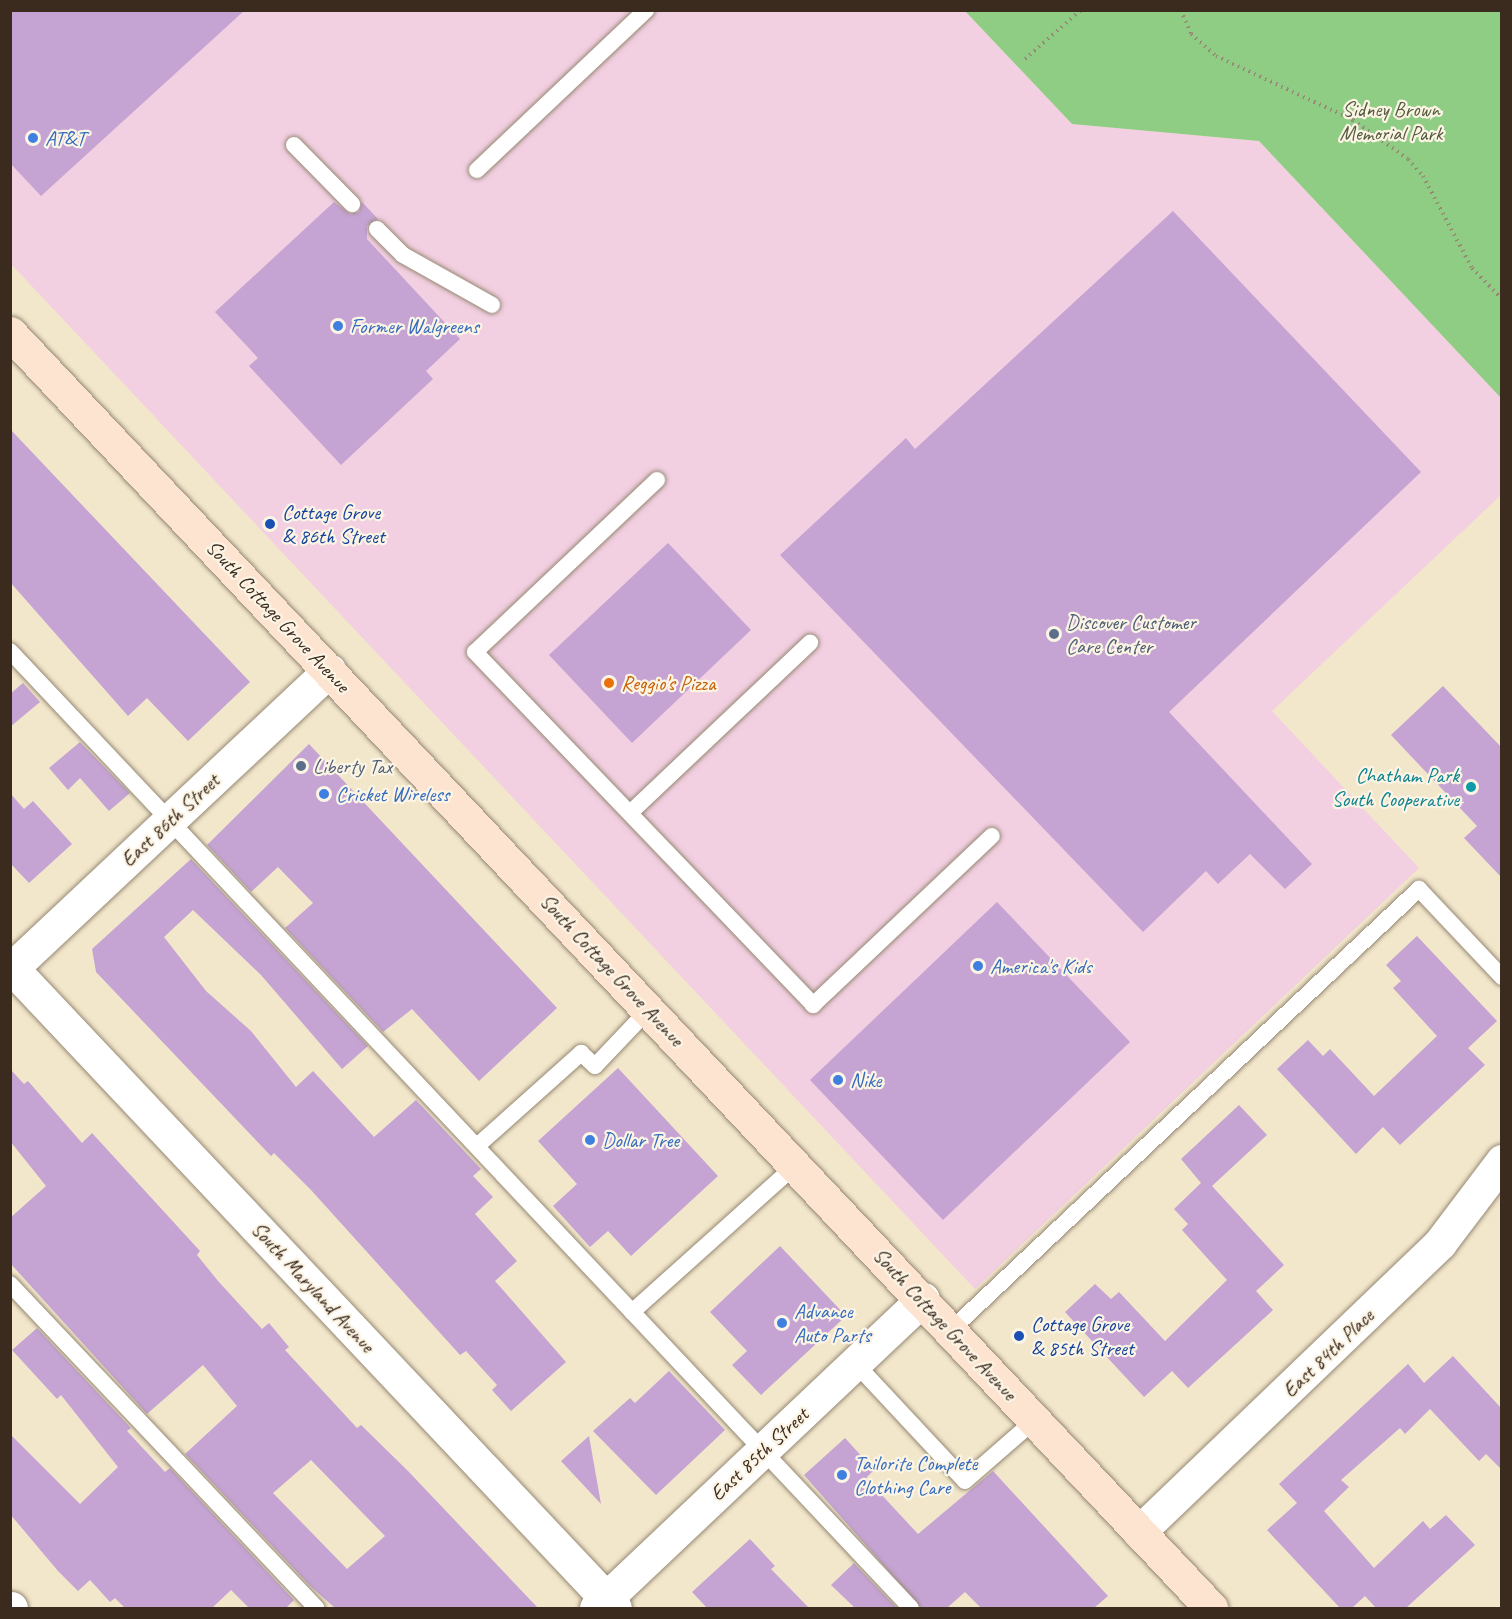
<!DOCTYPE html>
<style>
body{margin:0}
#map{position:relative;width:1512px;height:1619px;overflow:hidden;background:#f2e7cb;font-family:Caveat,sans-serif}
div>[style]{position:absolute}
.built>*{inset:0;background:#f2cfe1}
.green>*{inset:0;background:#8fcd84}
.building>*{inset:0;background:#c5a4d4}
.path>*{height:4px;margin-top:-2px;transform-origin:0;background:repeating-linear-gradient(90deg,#968874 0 1.5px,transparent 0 6px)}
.roads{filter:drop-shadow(0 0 2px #968874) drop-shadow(0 0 2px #968874)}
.lane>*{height:16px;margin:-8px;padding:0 8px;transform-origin:8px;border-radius:8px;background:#fff}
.street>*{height:33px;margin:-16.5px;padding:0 16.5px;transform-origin:16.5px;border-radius:16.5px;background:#fff}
.secondary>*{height:33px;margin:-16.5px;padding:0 16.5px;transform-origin:16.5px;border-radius:16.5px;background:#fde4d1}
.dots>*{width:16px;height:16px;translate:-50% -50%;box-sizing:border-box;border:3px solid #fcf5e5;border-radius:50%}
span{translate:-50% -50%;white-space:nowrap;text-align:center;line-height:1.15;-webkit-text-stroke:4.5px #fcf5e5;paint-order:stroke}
.park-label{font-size:21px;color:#545b3d}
.shop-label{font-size:21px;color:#366cbe}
.left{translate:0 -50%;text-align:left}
.transit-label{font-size:21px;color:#164399}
.street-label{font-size:21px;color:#3b2a1e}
.service-label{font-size:21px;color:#4e5e75}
.food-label{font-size:21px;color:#c56008}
.culture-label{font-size:21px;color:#0d838f}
.right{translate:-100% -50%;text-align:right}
.frame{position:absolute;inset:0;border:12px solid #3b2a1e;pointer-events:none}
</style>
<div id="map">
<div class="built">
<i style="clip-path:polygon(11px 11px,965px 11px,1072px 124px,1259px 141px,1501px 398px,1501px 495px,1272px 711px,1419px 868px,975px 1289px,11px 264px)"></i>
</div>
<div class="green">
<i style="clip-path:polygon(965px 11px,1501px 11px,1501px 398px,1259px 141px,1072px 124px)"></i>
</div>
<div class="building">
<i style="clip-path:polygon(10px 10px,245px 10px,41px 196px,10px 163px)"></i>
<i style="clip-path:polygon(334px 202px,350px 214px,359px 212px,362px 202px,378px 219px,367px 226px,367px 239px,460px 339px,426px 371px,433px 379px,341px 465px,249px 366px,258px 358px,215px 312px)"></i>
<i style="clip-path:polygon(1173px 211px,1421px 472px,1169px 712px,1312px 864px,1285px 889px,1250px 854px,1218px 884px,1206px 871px,1143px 932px,780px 555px,906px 438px,915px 449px)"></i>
<i style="clip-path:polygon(10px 429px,250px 682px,188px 741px,147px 698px,128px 716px,10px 582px)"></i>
<i style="clip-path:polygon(668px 543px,751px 630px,632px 743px,549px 655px)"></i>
<i style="clip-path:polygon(23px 683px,40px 702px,10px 727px,10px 694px)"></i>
<i style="clip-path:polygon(1443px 686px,1502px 748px,1502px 878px,1464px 838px,1477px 826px,1391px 735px)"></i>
<i style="clip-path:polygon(80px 742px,130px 793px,109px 811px,80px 778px,68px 790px,49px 768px)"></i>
<i style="clip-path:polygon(309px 744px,557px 1008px,479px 1081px,412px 1009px,383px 1032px,285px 928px,313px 903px,278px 867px,251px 892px,207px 845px)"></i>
<i style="clip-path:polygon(10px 793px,24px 809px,33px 801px,72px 844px,29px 883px,10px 863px)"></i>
<i style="clip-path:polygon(191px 859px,368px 1046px,342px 1069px,261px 975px,193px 910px,164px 937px,206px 991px,251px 1031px,296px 1087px,313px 1071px,374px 1137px,416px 1100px,481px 1169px,473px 1176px,493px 1197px,475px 1214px,517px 1261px,495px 1281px,566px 1362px,511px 1411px,492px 1390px,497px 1385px,466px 1351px,460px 1355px,311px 1190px,274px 1153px,271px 1156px,96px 972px,92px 949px)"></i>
<i style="clip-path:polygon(997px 902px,1130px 1042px,943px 1220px,810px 1080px)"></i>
<i style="clip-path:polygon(1417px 936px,1497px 1021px,1468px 1048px,1485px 1065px,1400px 1145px,1383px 1127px,1356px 1154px,1277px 1069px,1308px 1040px,1323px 1056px,1330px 1049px,1374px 1096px,1437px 1036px,1393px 988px,1401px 981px,1386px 965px)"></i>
<i style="clip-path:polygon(618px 1068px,718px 1176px,631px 1256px,608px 1231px,590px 1247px,553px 1206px,577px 1184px,538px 1141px)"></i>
<i style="clip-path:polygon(evenodd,10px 1069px,24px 1084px,28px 1081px,82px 1143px,92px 1133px,200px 1251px,197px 1255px,218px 1281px,262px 1329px,269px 1323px,289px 1347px,285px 1350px,357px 1428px,361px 1425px,408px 1471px,538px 1608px,335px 1608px,310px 1586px,185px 1454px,237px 1406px,203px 1365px,147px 1414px,10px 1263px,10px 1218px,46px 1186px,10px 1141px,10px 1069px,311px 1460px,385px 1536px,347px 1569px,273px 1493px,311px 1460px)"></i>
<i style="clip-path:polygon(1239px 1105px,1267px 1135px,1212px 1186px,1284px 1265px,1256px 1291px,1273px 1310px,1188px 1388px,1172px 1371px,1144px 1397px,1065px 1312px,1095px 1284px,1111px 1299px,1119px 1292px,1165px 1341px,1227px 1280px,1182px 1230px,1188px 1224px,1174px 1209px,1201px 1183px,1181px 1159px)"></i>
<i style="clip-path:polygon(780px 1246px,846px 1316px,761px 1395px,732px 1365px,747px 1351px,710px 1312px)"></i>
<i style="clip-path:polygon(37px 1328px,131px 1428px,127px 1431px,165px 1472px,170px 1468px,294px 1600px,286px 1608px,249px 1608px,231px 1590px,212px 1608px,125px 1608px,115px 1598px,110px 1602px,90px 1580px,78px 1591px,58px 1571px,10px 1514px,10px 1434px,80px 1504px,118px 1467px,61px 1395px,57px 1399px,12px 1350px)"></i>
<i style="clip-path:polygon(1453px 1356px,1502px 1409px,1502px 1470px,1486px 1454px,1479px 1461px,1430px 1409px,1405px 1434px,1400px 1428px,1341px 1480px,1349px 1487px,1324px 1511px,1374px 1568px,1423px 1521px,1430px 1529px,1446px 1515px,1475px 1545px,1406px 1608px,1376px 1608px,1365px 1596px,1352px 1608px,1340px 1608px,1267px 1530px,1297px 1503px,1279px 1484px,1408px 1364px,1424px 1383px)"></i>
<i style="clip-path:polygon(669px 1371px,725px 1430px,656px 1495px,593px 1431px,630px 1398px,635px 1403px)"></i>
<i style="clip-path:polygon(589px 1436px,601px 1504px,561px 1461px)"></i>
<i style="clip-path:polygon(845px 1438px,874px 1470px,866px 1478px,918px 1534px,993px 1471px,1108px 1596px,1094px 1608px,981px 1608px,965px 1592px,947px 1608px,921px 1608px,804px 1475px)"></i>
<i style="clip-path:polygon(750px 1539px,775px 1566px,771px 1569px,809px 1608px,707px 1608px,692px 1592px)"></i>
<i style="clip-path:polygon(854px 1563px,897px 1608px,855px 1608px,831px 1585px)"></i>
</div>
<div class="path">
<i style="left:1181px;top:10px;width:26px;rotate:67deg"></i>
<i style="left:1191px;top:34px;width:33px;rotate:41deg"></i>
<i style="left:1216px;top:56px;width:151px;rotate:25deg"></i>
<i style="left:1353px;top:120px;width:67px;rotate:35.3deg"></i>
<i style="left:1408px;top:159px;width:23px;rotate:49deg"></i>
<i style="left:1423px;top:176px;width:104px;rotate:62deg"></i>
<i style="left:1472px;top:268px;width:43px;rotate:45.9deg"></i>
<i style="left:1025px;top:59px;width:74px;rotate:-41.2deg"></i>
</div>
<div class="roads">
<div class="lane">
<i style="left:294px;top:145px;width:83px;rotate:45.5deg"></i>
<i style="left:477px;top:170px;width:233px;rotate:-43.4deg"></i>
<i style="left:377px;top:229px;width:37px;rotate:45deg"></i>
<i style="left:403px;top:255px;width:102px;rotate:29.3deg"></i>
<i style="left:657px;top:480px;width:250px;rotate:136.6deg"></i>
<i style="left:475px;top:652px;width:489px;rotate:46.2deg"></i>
<i style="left:813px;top:1005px;width:246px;rotate:-43.4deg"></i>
<i style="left:10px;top:651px;width:1314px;rotate:46.73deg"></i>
<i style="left:630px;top:813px;width:248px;rotate:-43.4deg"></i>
<i style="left:477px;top:1146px;width:140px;rotate:-41.8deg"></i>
<i style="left:581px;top:1053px;width:19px;rotate:43deg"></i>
<i style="left:595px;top:1066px;width:79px;rotate:-46.5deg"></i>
<i style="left:10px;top:1284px;width:446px;rotate:46.6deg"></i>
<i style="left:632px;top:1312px;width:220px;rotate:-41.9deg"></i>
<i style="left:951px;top:1330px;width:643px;rotate:-43.3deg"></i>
<i style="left:1419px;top:889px;width:121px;rotate:46.7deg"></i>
<i style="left:855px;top:1363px;width:161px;rotate:47deg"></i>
<i style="left:965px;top:1481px;width:93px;rotate:-41.1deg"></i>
</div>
<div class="street">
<i style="left:10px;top:966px;width:882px;rotate:46.7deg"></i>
<i style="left:10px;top:970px;width:438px;rotate:-43.2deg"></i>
<i style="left:1139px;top:1532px;width:417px;rotate:-43.8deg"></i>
<i style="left:1440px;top:1243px;width:103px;rotate:-52.9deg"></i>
<i style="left:10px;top:1608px;width:1px"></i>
<i style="left:596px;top:1608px;width:450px;rotate:-43.4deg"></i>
</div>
<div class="secondary">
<i style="left:10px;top:333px;width:1752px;rotate:46.71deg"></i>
</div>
</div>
<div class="dots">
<i style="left:33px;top:138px;background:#3f7fe0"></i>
<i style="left:338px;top:326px;background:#3f7fe0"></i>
<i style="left:270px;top:524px;background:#1a4fb4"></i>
<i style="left:1054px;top:634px;background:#5c6f8a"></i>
<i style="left:609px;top:683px;background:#e8710a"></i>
<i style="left:301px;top:766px;background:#5c6f8a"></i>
<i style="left:1471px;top:787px;background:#0f9aa8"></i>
<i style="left:324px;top:794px;background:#3f7fe0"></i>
<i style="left:978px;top:966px;background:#3f7fe0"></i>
<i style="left:838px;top:1080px;background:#3f7fe0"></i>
<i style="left:590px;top:1140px;background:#3f7fe0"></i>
<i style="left:782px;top:1323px;background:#3f7fe0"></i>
<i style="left:1019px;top:1336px;background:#1a4fb4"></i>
<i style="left:842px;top:1475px;background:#3f7fe0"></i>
</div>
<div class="park-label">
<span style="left:1391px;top:121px">Sidney Brown<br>Memorial Park</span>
</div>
<div class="shop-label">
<span class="left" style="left:45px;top:138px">AT&amp;T</span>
<span class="left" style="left:350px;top:326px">Former Walgreens</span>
<span class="left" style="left:336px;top:794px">Cricket Wireless</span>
<span class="left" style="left:990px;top:966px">America's Kids</span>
<span class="left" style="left:850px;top:1080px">Nike</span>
<span class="left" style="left:602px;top:1140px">Dollar Tree</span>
<span class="left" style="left:794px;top:1323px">Advance<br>Auto Parts</span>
<span class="left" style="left:854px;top:1475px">Tailorite Complete<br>Clothing Care</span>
</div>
<div class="transit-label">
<span class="left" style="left:282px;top:524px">Cottage Grove<br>&amp; 86th Street</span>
<span class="left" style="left:1031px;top:1336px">Cottage Grove<br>&amp; 85th Street</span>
</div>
<div class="street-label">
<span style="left:278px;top:616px;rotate:47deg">South Cottage Grove Avenue</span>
<span style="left:170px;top:820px;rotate:-43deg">East 86th Street</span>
<span style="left:612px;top:970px;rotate:47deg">South Cottage Grove Avenue</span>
<span style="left:313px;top:1287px;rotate:47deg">South Maryland Avenue</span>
<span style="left:945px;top:1324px;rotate:47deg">South Cottage Grove Avenue</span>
<span style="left:1328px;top:1353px;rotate:-44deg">East 84th Place</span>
<span style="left:759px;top:1454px;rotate:-43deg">East 85th Street</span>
</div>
<div class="service-label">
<span class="left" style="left:1066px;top:634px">Discover Customer<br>Care Center</span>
<span class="left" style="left:313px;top:766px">Liberty Tax</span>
</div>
<div class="food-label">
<span class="left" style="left:621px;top:683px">Reggio's Pizza</span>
</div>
<div class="culture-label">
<span class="right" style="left:1459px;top:787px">Chatham Park<br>South Cooperative</span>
</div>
<div class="frame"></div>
</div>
